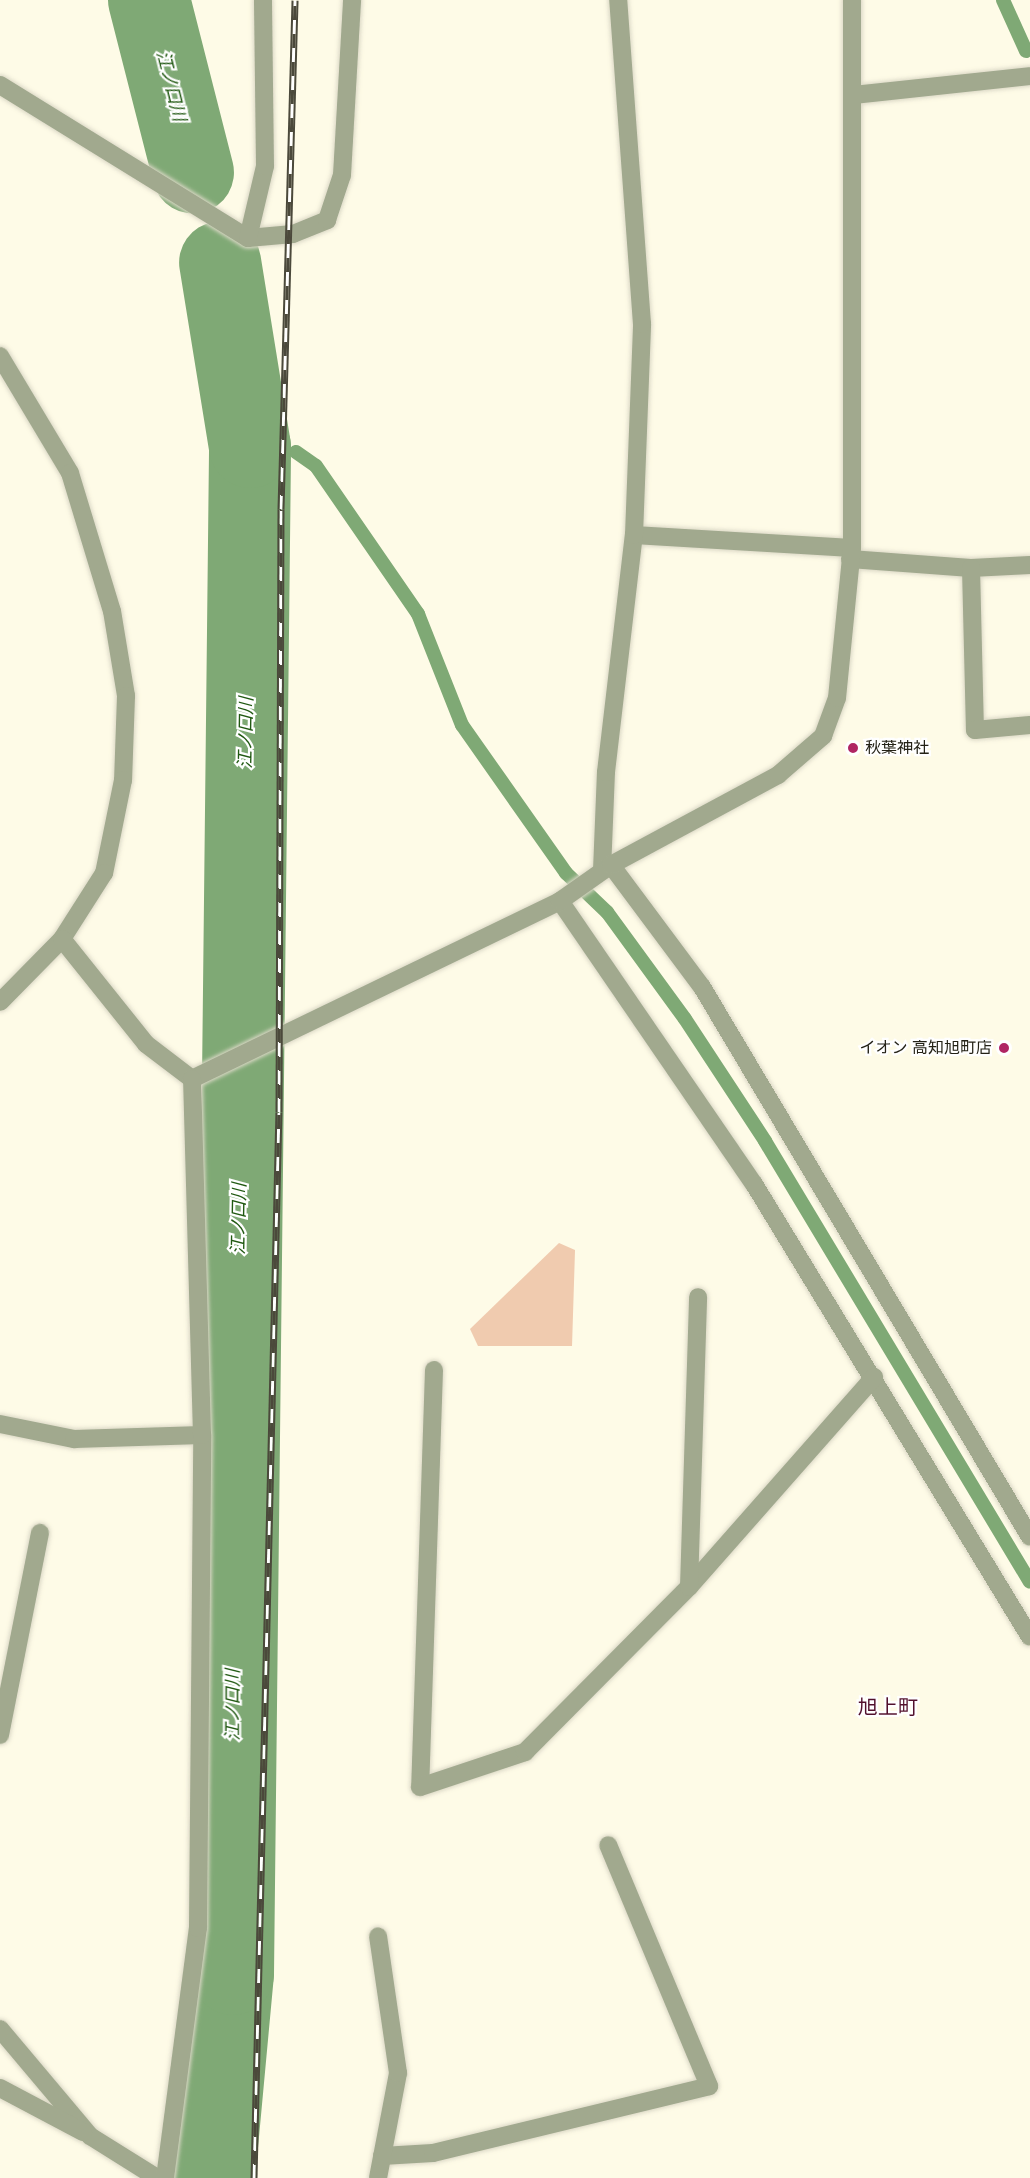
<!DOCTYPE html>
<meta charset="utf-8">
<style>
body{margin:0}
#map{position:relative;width:1030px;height:2178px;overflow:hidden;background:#fefbe7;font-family:Arial,"Noto Sans JP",sans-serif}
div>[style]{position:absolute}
.green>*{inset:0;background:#f0cbaf}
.stream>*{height:14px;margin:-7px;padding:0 7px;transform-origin:7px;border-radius:7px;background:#7fa975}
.river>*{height:82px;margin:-41px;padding:0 41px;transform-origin:41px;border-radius:41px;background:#7fa975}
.roads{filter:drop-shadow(0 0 2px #dbd8c6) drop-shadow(0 0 2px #dbd8c6)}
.minor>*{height:18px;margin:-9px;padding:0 9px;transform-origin:9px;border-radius:9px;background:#a1a98e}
.rail>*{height:7px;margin-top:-3.5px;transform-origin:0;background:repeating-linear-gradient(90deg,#fff 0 14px,#4b493b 0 28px);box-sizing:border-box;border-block:2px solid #4b493b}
.dots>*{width:16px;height:16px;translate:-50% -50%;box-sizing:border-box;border:3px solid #fff;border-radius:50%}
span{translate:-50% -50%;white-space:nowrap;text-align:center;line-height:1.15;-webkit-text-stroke:4.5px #fff;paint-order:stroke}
.poi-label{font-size:16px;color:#242216}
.left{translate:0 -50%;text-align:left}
.right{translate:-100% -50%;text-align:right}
.water-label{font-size:18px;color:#215912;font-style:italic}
.quarter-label{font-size:20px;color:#52102c}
</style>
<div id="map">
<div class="green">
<i style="clip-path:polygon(559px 1243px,575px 1250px,572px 1346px,478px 1346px,470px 1329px)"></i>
</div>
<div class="stream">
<i style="left:1003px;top:0;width:56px;rotate:65.7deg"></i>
<i style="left:296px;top:452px;width:24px;rotate:35deg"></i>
<i style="left:316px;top:466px;width:180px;rotate:55.4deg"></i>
<i style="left:418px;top:614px;width:119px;rotate:68.4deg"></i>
<i style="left:462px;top:725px;width:181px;rotate:54.9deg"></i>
<i style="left:566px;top:873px;width:57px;rotate:43.6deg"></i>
<i style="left:607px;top:912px;width:132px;rotate:53.9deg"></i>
<i style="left:685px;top:1019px;width:146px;rotate:56.7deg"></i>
<i style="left:765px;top:1141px;width:514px;rotate:59deg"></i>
</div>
<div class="river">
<i style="left:149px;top:0;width:178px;rotate:75.7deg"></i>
<i style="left:214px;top:2178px;width:205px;rotate:-84.7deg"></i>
<i style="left:233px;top:1974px;width:1527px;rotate:-89.36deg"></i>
<i style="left:250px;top:447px;width:187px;rotate:-99.2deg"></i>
</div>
<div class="roads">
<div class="minor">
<i style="left:0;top:85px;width:291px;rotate:31.7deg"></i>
<i style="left:248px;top:238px;width:45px;rotate:-5.1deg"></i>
<i style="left:293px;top:234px;width:37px;rotate:-22deg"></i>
<i style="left:327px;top:220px;width:47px;rotate:-71.6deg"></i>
<i style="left:342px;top:175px;width:175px;rotate:-86.7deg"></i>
<i style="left:853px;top:95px;width:178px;rotate:-6.1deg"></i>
<i style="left:248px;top:238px;width:74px;rotate:-76.7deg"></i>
<i style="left:265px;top:166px;width:166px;rotate:-90.7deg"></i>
<i style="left:0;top:356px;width:136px;rotate:59.1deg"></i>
<i style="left:70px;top:473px;width:144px;rotate:73.1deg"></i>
<i style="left:112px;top:611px;width:86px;rotate:80.6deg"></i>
<i style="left:126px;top:696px;width:84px;rotate:92deg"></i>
<i style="left:123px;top:780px;width:95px;rotate:101.5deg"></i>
<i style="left:104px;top:873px;width:78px;rotate:122.5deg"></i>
<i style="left:62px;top:939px;width:88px;rotate:134.5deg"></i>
<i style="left:634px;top:535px;width:218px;rotate:3.4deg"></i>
<i style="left:850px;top:559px;width:121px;rotate:4.3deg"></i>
<i style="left:971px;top:568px;width:59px;rotate:-2.9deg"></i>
<i style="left:971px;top:568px;width:162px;rotate:88.6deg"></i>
<i style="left:975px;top:730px;width:55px;rotate:-5.2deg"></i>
<i style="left:611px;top:865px;width:152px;rotate:53.3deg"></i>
<i style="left:702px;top:987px;width:640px;rotate:59.19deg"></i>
<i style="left:602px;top:871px;width:99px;rotate:-87.7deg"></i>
<i style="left:606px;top:772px;width:239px;rotate:-83.3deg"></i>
<i style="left:634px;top:535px;width:211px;rotate:-87.8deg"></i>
<i style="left:642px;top:324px;width:325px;rotate:-94.2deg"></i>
<i style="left:560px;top:901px;width:343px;rotate:55.6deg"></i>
<i style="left:754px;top:1184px;width:530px;rotate:58.65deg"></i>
<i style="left:62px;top:939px;width:134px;rotate:51.3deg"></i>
<i style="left:146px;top:1044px;width:58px;rotate:37.3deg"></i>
<i style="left:192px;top:1079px;width:409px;rotate:-25.8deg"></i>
<i style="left:560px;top:901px;width:62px;rotate:-35.2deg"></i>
<i style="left:611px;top:865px;width:190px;rotate:-28.3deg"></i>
<i style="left:778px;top:775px;width:60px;rotate:-40.9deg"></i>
<i style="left:823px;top:736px;width:40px;rotate:-69.8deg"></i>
<i style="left:837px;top:698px;width:151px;rotate:-84.3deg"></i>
<i style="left:852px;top:548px;width:548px;rotate:-90deg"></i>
<i style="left:434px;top:1370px;width:417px;rotate:91.9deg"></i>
<i style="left:420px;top:1787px;width:111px;rotate:-18.4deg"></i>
<i style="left:525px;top:1752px;width:233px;rotate:-45.2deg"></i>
<i style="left:689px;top:1587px;width:280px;rotate:-48.6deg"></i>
<i style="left:0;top:1424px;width:76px;rotate:11.5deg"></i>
<i style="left:74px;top:1439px;width:128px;rotate:-1.8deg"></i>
<i style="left:689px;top:1587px;width:290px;rotate:-88.2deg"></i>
<i style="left:0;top:1735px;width:206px;rotate:-78.8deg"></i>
<i style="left:0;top:2029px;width:140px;rotate:49.9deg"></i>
<i style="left:90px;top:2136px;width:79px;rotate:32.1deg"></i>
<i style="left:0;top:2088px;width:94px;rotate:27.9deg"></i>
<i style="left:382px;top:2156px;width:51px;rotate:-3.4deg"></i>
<i style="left:433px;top:2153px;width:284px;rotate:-13.6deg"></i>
<i style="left:709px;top:2086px;width:261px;rotate:-112.7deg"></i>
<i style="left:165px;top:2178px;width:252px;rotate:-82.5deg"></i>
<i style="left:198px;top:1928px;width:493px;rotate:-89.5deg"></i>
<i style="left:202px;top:1435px;width:356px;rotate:-91.6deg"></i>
<i style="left:378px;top:2178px;width:107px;rotate:-79.2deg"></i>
<i style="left:398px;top:2073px;width:138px;rotate:-98.3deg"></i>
</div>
</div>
<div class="rail">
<i style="left:254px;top:2178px;width:1066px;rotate:-88.66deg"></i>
<i style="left:279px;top:1112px;width:603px;rotate:-89.81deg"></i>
<i style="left:281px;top:509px;width:509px;rotate:-88.42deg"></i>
</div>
<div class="dots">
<i style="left:853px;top:748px;background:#b02563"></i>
<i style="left:1004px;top:1048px;background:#b02563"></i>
</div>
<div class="poi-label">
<span class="left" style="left:865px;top:748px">秋葉神社</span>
<span class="right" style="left:992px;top:1048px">イオン 高知旭町店</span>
</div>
<div class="water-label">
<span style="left:171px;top:86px;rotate:76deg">江ノ口川</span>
<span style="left:246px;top:733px;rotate:-89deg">江ノ口川</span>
<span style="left:239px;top:1219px;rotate:-89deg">江ノ口川</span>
<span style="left:233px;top:1705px;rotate:-90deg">江ノ口川</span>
</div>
<div class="quarter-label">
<span style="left:888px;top:1707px">旭上町</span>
</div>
</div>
